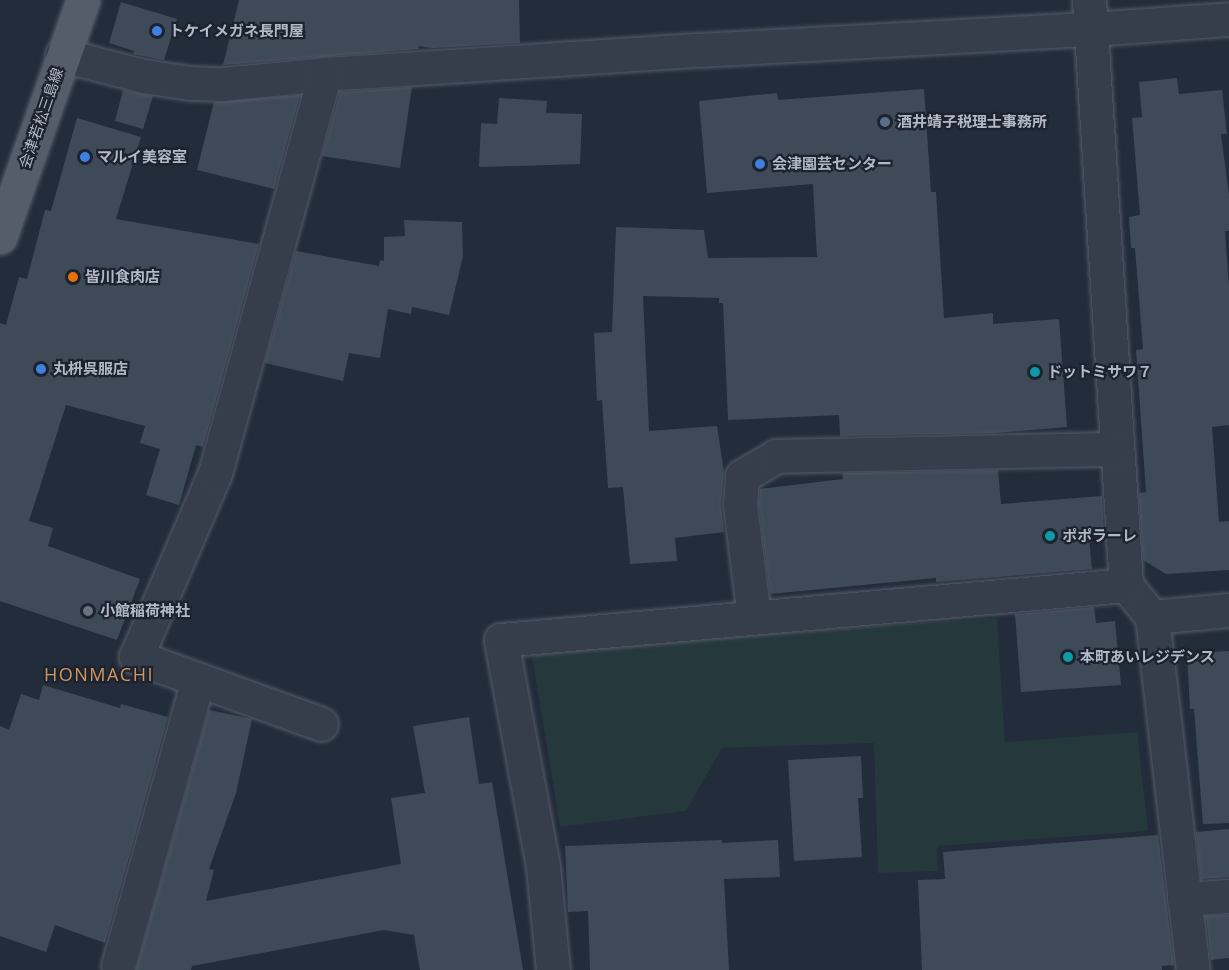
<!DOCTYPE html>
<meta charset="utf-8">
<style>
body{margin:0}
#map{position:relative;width:1229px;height:970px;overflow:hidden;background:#232c3a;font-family:"Open Sans","Noto Sans JP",sans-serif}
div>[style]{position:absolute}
.green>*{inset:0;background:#25383b}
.building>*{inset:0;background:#3f4a59}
.roads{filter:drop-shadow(0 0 2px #555c68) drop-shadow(0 0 2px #555c68)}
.minor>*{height:33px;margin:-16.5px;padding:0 16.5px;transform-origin:16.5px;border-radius:16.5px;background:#373e4b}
.major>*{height:33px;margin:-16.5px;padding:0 16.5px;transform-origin:16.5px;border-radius:16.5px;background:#555d6b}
.dots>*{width:16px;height:16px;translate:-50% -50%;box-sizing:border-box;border:3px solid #1c232f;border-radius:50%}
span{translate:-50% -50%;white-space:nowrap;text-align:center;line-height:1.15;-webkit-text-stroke:4.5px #1c232f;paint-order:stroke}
.poi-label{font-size:15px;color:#b2b9c6;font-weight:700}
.left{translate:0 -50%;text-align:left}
.street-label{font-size:15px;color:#b2b9c6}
.quarter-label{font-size:18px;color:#d19762;letter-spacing:1.5px}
</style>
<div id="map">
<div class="green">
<i style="clip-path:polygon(997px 618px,1005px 742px,1137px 732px,1148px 831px,937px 846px,938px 871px,878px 873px,874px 743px,722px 748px,686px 811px,560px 827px,531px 649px)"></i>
</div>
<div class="building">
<i style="clip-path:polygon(239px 0,519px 0,520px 43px,432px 48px,419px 46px,418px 49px,223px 65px)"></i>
<i style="clip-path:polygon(121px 2px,177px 19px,164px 60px,133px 54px,134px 51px,109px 43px)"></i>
<i style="clip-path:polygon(1177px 78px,1179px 94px,1222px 90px,1227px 134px,1221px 134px,1229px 195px,1229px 231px,1225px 231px,1229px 285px,1229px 425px,1212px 427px,1219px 522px,1229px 521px,1229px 570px,1166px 574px,1143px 560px,1139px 493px,1146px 492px,1136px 350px,1143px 349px,1135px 248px,1131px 248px,1129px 217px,1140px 215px,1132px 118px,1142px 117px,1139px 82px)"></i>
<i style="clip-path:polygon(412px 87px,400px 168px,322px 156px,340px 92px)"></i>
<i style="clip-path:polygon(924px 89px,931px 192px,936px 192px,944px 318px,993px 313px,993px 324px,1059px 319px,1067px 427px,995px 433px,840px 436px,839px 415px,728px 420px,723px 303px,719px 303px,719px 298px,643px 296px,649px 431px,717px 426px,724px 472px,721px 504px,724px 532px,675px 538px,677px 561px,630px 564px,623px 487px,608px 488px,602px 400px,597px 401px,594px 333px,612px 332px,616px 227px,704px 230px,708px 258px,817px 257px,813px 184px,707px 193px,699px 101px,777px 93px,778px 100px)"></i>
<i style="clip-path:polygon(123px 90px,153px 96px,143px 129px,115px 121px)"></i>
<i style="clip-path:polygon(300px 95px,274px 189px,197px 170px,214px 102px)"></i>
<i style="clip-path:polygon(499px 98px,547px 101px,546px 113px,582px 114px,580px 164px,479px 167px,481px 123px,497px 124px)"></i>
<i style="clip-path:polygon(77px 118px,141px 137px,116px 219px,259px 244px,203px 447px,196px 445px,179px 505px,146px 495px,160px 449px,140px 443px,145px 426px,66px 405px,29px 521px,53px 528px,48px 546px,140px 579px,117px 640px,0 601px,0 323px,6px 325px,19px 277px,27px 279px,45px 210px,51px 211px)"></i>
<i style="clip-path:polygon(404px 220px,462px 222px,463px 256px,449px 315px,412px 307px,411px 314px,388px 309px,380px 358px,349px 353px,343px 381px,265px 363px,296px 251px,379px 266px,380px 260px,384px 261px,384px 237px,405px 236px)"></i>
<i style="clip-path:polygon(998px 470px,1001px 504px,1102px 496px,1104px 537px,1088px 527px,1092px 569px,936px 582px,936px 578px,770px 594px,759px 504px,760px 489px,843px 479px,842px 473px)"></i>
<i style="clip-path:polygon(1094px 607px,1096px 623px,1115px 621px,1121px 685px,1021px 692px,1015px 614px)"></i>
<i style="clip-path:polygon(1229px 651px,1229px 823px,1203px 824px,1194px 709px,1190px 709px,1187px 653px)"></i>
<i style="clip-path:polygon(43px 685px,120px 708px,121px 704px,168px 717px,105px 943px,55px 925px,46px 952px,0 936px,0 726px,9px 730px,21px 694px,39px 700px)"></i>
<i style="clip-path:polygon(209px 710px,252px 719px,236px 793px,209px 869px,214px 870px,206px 901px,401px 864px,391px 798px,425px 793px,413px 726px,469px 717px,479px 784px,492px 782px,523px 970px,420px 970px,414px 935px,384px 930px,192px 966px,191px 970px,136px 970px)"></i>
<i style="clip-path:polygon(861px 756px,863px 798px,858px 798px,862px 857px,794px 861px,788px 760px)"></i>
<i style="clip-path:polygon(1229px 829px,1229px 877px,1201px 879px,1196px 832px)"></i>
<i style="clip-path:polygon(1158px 835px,1174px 965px,1162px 966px,1162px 970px,922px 970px,918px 880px,945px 879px,943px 852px)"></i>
<i style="clip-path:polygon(722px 840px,722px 843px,778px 840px,780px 877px,724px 879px,729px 970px,590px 970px,588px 911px,568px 912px,565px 846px)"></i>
<i style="clip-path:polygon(1229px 915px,1229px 958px,1211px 960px,1206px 916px)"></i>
</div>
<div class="roads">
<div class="minor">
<i style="left:1089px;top:0;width:586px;rotate:86.38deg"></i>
<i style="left:1126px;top:585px;width:41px;rotate:50.9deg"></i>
<i style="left:1152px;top:617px;width:355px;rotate:83.4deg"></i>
<i style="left:62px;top:55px;width:85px;rotate:14.4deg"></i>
<i style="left:144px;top:76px;width:47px;rotate:8.7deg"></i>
<i style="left:190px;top:83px;width:32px;rotate:2deg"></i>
<i style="left:222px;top:84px;width:103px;rotate:-5.5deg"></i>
<i style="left:325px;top:74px;width:375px;rotate:-3.7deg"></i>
<i style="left:699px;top:50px;width:393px;rotate:-3.1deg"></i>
<i style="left:1091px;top:29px;width:138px;rotate:-4.1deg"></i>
<i style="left:754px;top:617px;width:113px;rotate:-97.1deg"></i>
<i style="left:740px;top:505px;width:29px;rotate:-86deg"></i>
<i style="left:742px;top:476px;width:39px;rotate:-30deg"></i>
<i style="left:776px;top:456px;width:341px;rotate:-1.2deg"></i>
<i style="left:1152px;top:617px;width:77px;rotate:-5.2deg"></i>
<i style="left:321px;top:724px;width:197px;rotate:-160.1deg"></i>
<i style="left:136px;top:657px;width:200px;rotate:-66.8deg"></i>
<i style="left:215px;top:473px;width:414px;rotate:-74.6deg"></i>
<i style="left:1184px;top:899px;width:45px;rotate:-3.8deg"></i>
<i style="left:118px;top:966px;width:297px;rotate:-74.4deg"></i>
<i style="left:553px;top:970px;width:103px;rotate:-95.5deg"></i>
<i style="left:543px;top:867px;width:231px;rotate:-100.5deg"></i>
<i style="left:501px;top:640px;width:627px;rotate:-5.03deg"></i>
</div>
<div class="major">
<i style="left:0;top:237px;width:251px;rotate:-70.7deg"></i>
</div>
</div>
<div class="dots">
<i style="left:157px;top:31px;background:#3f7fe0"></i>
<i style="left:885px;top:122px;background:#5c6f8a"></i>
<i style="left:85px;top:157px;background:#3f7fe0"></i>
<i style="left:760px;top:164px;background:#3f7fe0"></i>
<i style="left:73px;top:277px;background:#e8710a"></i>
<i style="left:41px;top:369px;background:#3f7fe0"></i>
<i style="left:1035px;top:372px;background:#0f9aa8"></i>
<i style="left:1050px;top:536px;background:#0f9aa8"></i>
<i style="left:88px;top:611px;background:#6b7280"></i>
<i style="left:1068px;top:657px;background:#0f9aa8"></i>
</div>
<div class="poi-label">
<span class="left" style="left:169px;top:31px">トケイメガネ長門屋</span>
<span class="left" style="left:897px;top:122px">酒井靖子税理士事務所</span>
<span class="left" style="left:97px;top:157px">マルイ美容室</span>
<span class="left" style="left:772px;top:164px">会津園芸センター</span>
<span class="left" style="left:85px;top:277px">皆川食肉店</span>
<span class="left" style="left:53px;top:369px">丸枡呉服店</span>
<span class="left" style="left:1047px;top:372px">ドットミサワ７</span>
<span class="left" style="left:1062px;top:536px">ポポラーレ</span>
<span class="left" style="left:100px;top:611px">小館稲荷神社</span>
<span class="left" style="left:1080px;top:657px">本町あいレジデンス</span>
</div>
<div class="street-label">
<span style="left:41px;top:118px;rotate:-71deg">会津若松三島線</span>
</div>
<div class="quarter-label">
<span style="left:99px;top:674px">HONMACHI</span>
</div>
</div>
